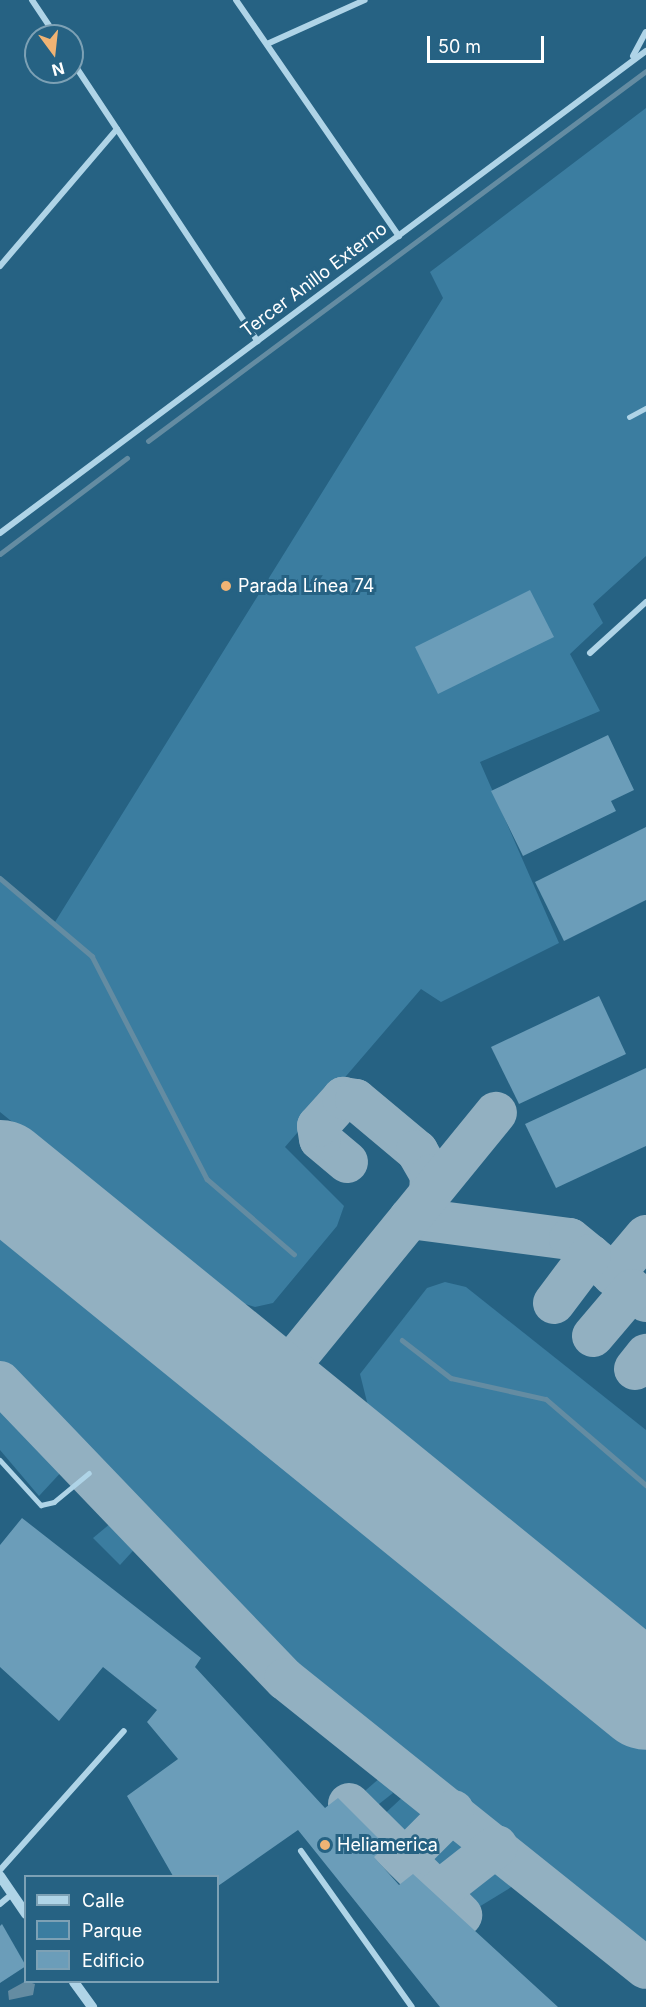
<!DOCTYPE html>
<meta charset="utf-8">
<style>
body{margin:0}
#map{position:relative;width:646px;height:2007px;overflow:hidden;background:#266283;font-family:Inter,sans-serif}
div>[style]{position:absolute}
.green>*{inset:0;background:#3b7da0}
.water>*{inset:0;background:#648ca2}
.stream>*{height:4.5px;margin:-2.25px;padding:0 2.25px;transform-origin:2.25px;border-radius:2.25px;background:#648ca2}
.taxiway>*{height:42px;margin:-21px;padding:0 21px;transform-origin:21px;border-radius:21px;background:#92b0c1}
.runway>*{height:105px;margin:-52.5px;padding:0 52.5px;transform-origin:52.5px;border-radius:52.5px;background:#92b0c1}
.building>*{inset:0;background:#6b9db9}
.service>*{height:4.5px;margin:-2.25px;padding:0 2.25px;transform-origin:2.25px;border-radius:2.25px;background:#afd4e7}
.minor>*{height:6px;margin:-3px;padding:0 3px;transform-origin:3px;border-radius:3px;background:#afd4e7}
.tertiary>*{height:10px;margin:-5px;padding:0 5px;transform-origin:5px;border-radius:5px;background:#afd4e7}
.dots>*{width:16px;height:16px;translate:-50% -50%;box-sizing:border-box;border:3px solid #266283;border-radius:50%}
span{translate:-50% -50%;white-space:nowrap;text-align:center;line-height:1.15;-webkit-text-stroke:6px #266283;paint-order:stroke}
.street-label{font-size:18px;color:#fff}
.poi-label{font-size:18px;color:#fff}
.left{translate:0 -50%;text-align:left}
.legend{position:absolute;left:24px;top:1875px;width:195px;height:108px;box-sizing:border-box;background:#266283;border:2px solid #7da1b5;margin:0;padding:8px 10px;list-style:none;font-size:18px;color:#fff}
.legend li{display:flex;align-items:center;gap:12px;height:30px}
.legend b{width:30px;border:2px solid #7da1b5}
.north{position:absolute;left:24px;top:24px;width:60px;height:60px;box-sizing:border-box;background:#266283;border:2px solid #7da1b5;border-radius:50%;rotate:165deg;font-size:16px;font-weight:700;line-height:24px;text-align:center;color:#fff}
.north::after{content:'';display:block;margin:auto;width:21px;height:27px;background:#f0b374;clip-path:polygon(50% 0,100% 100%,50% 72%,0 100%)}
.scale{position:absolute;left:427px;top:36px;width:117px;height:27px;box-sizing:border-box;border:3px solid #fff;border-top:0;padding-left:8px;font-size:18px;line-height:21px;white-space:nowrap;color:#fff;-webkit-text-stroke:4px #266283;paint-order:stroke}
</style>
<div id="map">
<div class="green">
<i style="clip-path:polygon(646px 108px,646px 556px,593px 604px,603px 623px,570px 654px,600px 711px,480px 762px,559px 943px,441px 1002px,421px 989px,285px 1147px,344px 1206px,337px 1226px,273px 1303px,255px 1307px,232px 1300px,0 1112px,0 878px,55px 922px,443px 298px,430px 272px)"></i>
<i style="clip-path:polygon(0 1235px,646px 1747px,646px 1952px,276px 1651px,0 1362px)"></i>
<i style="clip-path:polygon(445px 1282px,466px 1287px,646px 1430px,646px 1636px,369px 1410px,360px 1374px,427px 1288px)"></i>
<i style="clip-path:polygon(0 1401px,65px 1468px,39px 1496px,0 1450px)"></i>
<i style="clip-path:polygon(117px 1518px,141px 1542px,120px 1565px,93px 1538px)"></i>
<i style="clip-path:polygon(381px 1777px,393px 1793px,365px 1815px,351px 1803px)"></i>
<i style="clip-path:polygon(408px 1792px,437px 1818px,403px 1847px,377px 1821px)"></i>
<i style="clip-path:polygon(450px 1825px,477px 1849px,440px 1876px,413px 1858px)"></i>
<i style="clip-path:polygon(492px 1862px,518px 1883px,469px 1913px,455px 1898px,457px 1888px)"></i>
</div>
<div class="water">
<i style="clip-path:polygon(26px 1981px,35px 1984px,33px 1995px,9px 2000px,8px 1991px)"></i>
</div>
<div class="stream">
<i style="left:148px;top:441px;width:620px;rotate:-36.61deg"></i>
<i style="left:0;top:554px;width:159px;rotate:-37.1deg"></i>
<i style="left:0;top:878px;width:121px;rotate:40.3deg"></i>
<i style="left:92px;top:956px;width:251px;rotate:62.7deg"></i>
<i style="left:207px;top:1179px;width:115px;rotate:40.8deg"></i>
<i style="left:402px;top:1340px;width:62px;rotate:37.8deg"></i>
<i style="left:451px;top:1378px;width:97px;rotate:12.5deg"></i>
<i style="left:546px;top:1399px;width:132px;rotate:40.7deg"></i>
</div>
<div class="taxiway">
<i style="left:347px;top:1162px;width:35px;rotate:-140deg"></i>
<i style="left:320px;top:1139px;width:13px;rotate:-99deg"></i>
<i style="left:318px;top:1126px;width:38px;rotate:-48deg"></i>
<i style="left:343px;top:1098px;width:13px;rotate:9deg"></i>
<i style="left:356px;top:1100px;width:80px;rotate:39.9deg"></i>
<i style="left:417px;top:1151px;width:28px;rotate:60deg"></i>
<i style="left:431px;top:1175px;width:20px;rotate:93deg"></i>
<i style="left:410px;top:1218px;width:161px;rotate:7.5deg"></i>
<i style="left:570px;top:1239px;width:98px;rotate:39.2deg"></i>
<i style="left:613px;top:1275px;width:51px;rotate:-49.8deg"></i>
<i style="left:554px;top:1303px;width:60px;rotate:-53.1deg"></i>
<i style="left:593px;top:1336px;width:60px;rotate:-49.7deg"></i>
<i style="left:635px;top:1369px;width:18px;rotate:-52deg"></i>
<i style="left:0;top:1382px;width:412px;rotate:46.2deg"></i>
<i style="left:285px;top:1679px;width:462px;rotate:38.7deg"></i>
<i style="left:269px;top:1391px;width:359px;rotate:-50.8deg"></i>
<i style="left:349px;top:1804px;width:158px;rotate:44.7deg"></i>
<i style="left:405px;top:1859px;width:68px;rotate:-45deg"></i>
<i style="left:437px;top:1893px;width:76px;rotate:-38.1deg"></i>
</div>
<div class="runway">
<i style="left:0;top:1172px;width:832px;rotate:39.1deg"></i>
</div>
<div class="building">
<i style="clip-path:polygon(530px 590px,554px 637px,438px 694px,415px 647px)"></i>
<i style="clip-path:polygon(608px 735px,634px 790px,611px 801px,616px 811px,523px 856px,491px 791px)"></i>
<i style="clip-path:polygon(646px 827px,646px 900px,564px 941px,535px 882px)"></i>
<i style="clip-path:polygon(599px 996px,626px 1054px,519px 1104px,491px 1047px)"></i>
<i style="clip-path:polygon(646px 1068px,646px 1146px,556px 1188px,525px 1124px)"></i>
<i style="clip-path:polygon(22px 1518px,201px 1658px,195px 1667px,325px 1808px,338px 1798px,386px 1846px,374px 1857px,399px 1885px,413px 1874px,558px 2007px,440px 2007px,298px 1830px,218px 1886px,218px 1876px,173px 1876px,127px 1796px,178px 1759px,147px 1722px,157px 1710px,103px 1667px,59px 1721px,0 1667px,0 1545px)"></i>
<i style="clip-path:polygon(2px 1924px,26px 1966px,0 1983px,0 1926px)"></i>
</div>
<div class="service">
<i style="left:629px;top:417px;width:19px;rotate:-28deg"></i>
<i style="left:0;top:1460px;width:61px;rotate:47.7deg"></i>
<i style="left:41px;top:1505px;width:13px;rotate:-13deg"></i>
<i style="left:54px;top:1502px;width:45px;rotate:-39.6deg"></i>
</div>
<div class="minor">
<i style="left:32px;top:0;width:43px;rotate:56.3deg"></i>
<i style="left:236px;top:0;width:287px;rotate:55.4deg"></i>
<i style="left:267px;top:44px;width:107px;rotate:-24.2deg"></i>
<i style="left:633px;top:56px;width:27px;rotate:-62deg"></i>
<i style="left:72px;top:61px;width:336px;rotate:56.5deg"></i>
<i style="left:0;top:266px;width:180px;rotate:-49.5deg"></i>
<i style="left:0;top:533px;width:806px;rotate:-36.73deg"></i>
<i style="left:590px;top:653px;width:76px;rotate:-42.3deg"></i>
<i style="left:301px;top:1851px;width:191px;rotate:54.6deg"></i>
<i style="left:0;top:1870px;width:186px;rotate:-48.3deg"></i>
<i style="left:0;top:1904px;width:16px;rotate:-40deg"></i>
</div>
<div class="tertiary">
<i style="left:0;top:1876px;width:46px;rotate:55.6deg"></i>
<i style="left:74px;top:1982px;width:31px;rotate:54deg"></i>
</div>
<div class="dots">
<i style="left:226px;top:586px;background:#f0b374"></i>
<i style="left:325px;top:1845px;background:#f0b374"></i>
</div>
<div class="street-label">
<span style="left:314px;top:280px;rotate:-37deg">Tercer Anillo Externo</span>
</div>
<div class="poi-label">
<span class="left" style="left:238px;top:586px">Parada Línea 74</span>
<span class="left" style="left:337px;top:1845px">Heliamerica</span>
</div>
<ul class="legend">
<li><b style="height:8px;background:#afd4e7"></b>Calle</li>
<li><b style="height:16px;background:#3b7da0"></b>Parque</li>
<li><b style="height:16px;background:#6b9db9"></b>Edificio</li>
</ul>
<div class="north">N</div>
<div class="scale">50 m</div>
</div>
